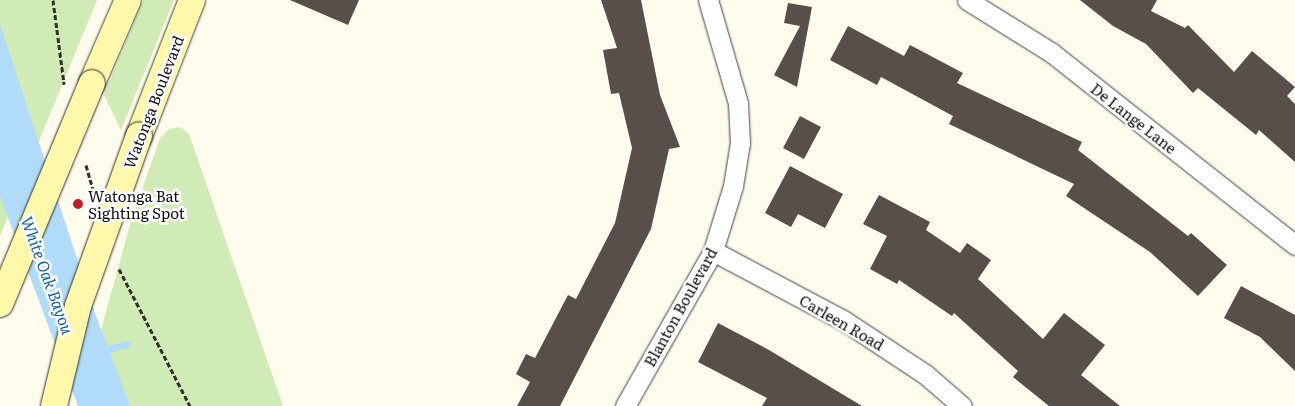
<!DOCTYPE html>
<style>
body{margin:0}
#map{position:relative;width:1295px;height:406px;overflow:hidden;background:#fffcee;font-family:Literata,serif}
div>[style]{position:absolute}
.green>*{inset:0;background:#d1ebb6}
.water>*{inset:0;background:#b0dcf9}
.stream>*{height:7px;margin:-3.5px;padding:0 3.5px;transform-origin:3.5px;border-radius:3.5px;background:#b0dcf9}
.building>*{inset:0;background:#574f49}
.path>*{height:3px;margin-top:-1.5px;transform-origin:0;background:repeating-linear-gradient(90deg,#303030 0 5px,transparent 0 7.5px)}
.roads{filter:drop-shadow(0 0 1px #414141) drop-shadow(0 0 1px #414141)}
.street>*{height:19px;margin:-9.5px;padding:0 9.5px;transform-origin:9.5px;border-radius:9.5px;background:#fff}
.secondary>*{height:26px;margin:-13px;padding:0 13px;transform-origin:13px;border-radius:13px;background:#fff7a9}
.bridges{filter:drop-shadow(0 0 1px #303030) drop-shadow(0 0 1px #303030)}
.secondary-bridge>*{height:26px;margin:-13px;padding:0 13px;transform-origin:13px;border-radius:13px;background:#fff7a9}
.dots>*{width:14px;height:14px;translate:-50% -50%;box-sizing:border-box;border:2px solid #fff;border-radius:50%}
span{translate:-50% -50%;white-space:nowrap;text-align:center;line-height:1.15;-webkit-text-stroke:5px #fff;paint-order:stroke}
.street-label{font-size:15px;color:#0e0e0e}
.poi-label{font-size:15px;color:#0e0e0e}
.left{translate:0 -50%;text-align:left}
.water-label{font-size:16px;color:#1161a6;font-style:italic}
</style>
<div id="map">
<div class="green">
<i style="clip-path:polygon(0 0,97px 0,0 236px)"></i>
<i style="clip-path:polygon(143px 0,174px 0,121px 130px,104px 95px)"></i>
<i style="clip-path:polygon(180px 127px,189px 134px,283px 406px,80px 406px,131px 221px,160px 138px,169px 129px)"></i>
</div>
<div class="water">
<i style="clip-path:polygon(0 24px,96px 316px,130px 406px,78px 406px,0 196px)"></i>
</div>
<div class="stream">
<i style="left:101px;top:351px;width:27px;rotate:-15deg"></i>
</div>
<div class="building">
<i style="clip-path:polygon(290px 0,359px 0,348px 25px)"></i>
<i style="clip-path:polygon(601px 0,641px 0,660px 95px,680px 147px,669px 149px,651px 229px,560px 406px,517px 406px,530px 382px,516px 374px,526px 354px,535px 358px,568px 295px,576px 299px,615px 223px,632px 148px,619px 93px,611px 94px,603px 50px,617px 48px)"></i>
<i style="clip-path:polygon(1080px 0,1157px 0,1151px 11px,1185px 28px,1188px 25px,1234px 72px,1252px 51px,1295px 87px,1287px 96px,1295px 104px,1295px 162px,1259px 130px,1256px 135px,1198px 88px,1193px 93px,1146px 44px,1113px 26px)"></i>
<i style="clip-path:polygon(788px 3px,812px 7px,797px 87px,774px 75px,800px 26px,784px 23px)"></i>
<i style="clip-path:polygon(848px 26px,904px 56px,910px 45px,963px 73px,957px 83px,1082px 142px,1078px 150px,1188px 236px,1191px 233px,1227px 265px,1198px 296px,1150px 252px,1066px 196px,1074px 184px,949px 124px,953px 116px,881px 77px,877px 85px,830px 60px)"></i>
<i style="clip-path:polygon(800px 116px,821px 127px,804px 159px,783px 148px)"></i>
<i style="clip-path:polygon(790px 166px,843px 194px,825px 228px,798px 214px,791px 227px,765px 213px)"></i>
<i style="clip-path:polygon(879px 195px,930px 222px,926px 230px,960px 253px,967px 243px,991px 260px,978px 279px,1043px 339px,1064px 313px,1105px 345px,1081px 375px,1120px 406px,1049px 406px,1013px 377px,1018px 371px,954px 313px,952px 316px,899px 280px,897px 284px,870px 269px,887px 236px,863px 224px)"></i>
<i style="clip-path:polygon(1241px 286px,1295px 315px,1295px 371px,1260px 337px,1224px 318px)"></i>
<i style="clip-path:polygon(718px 323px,769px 350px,862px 406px,762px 406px,767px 398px,698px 362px)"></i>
</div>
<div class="path">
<i style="left:53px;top:0;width:85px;rotate:82.5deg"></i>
<i style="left:86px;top:165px;width:26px;rotate:74deg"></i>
<i style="left:119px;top:269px;width:154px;rotate:62.6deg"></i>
</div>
<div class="roads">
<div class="street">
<i style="left:967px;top:0;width:100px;rotate:31.9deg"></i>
<i style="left:1052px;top:53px;width:310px;rotate:38.3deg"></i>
<i style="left:713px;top:251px;width:147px;rotate:28deg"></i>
<i style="left:843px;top:320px;width:98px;rotate:33.4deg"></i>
<i style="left:925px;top:374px;width:49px;rotate:40.9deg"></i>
<i style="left:625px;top:406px;width:178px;rotate:-60.4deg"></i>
<i style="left:713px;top:251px;width:68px;rotate:-72.9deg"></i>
<i style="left:733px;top:186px;width:44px;rotate:-80.8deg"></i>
<i style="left:740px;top:143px;width:40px;rotate:-92.9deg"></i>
<i style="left:738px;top:103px;width:107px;rotate:-106.2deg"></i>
</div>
<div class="secondary">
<i style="left:92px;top:83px;width:90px;rotate:-66.6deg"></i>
<i style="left:139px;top:136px;width:146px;rotate:-68.7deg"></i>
</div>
</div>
<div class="bridges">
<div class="secondary-bridge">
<i style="left:0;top:304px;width:239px;rotate:-67.4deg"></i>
<i style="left:54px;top:406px;width:103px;rotate:-76.5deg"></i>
<i style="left:78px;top:306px;width:181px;rotate:-70.3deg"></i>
</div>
</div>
<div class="dots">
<i style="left:78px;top:204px;background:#c51f23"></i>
</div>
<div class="street-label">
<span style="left:153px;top:102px;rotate:-69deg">Watonga Boulevard</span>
<span style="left:1134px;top:118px;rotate:38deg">De Lange Lane</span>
<span style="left:680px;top:307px;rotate:-61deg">Blanton Boulevard</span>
<span style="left:842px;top:322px;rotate:30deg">Carleen Road</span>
</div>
<div class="poi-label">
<span class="left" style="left:88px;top:204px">Watonga Bat<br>Sighting Spot</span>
</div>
<div class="water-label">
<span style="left:48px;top:275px;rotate:70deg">White Oak Bayou</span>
</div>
</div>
